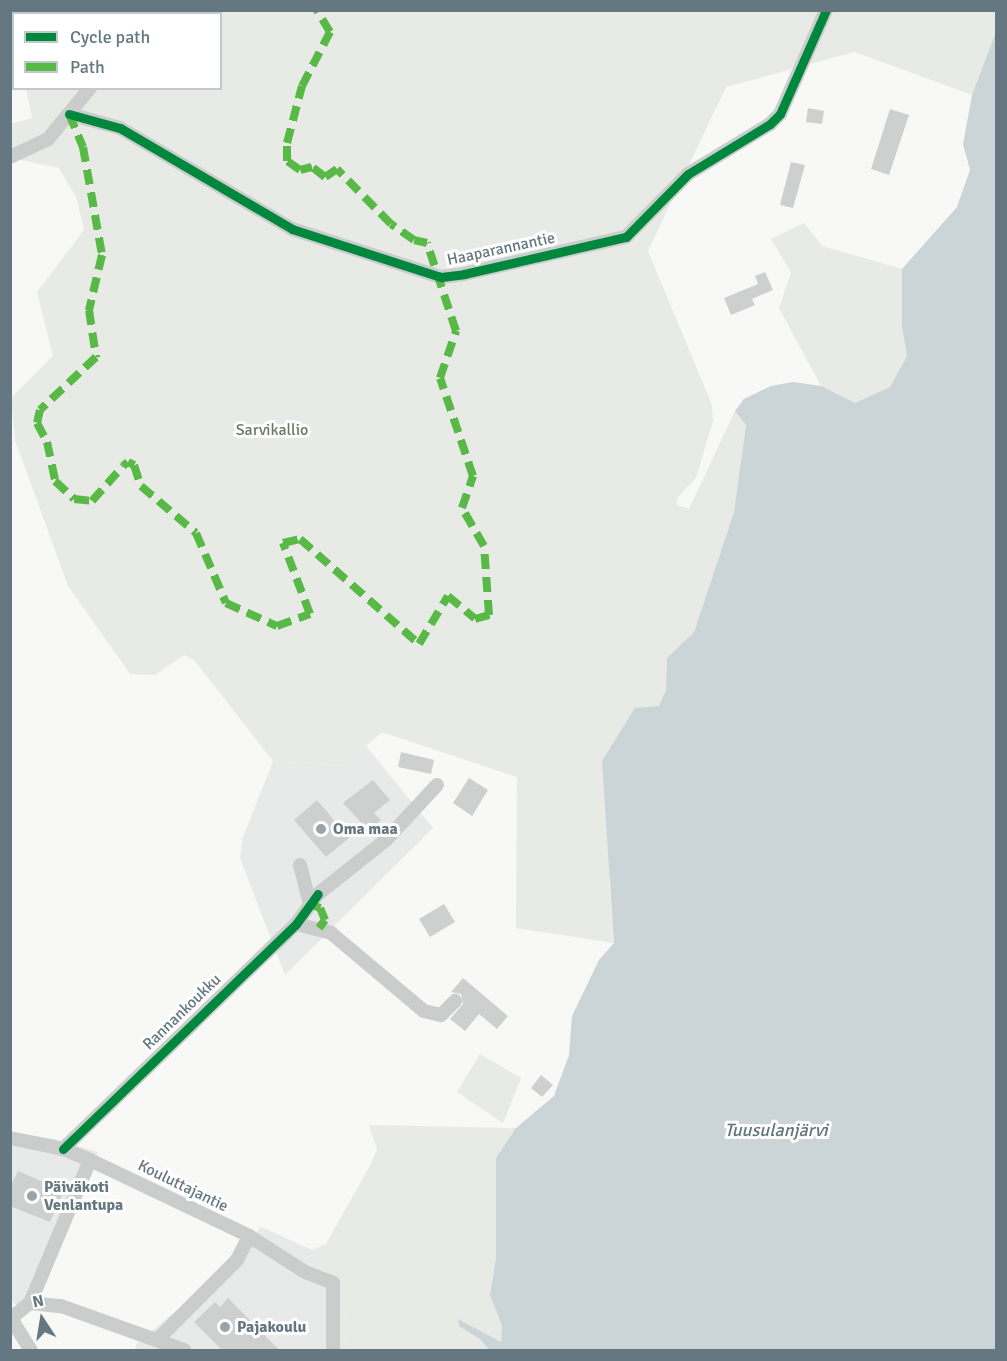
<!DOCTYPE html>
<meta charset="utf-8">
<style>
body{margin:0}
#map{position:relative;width:1007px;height:1361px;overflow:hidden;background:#f8f8f7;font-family:Signika,sans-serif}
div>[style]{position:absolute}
.built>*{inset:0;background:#e8e9e9}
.green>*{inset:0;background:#e7eae5}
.water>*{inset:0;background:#cbd4d6}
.building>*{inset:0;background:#ced0d0}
.minor>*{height:14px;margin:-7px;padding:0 7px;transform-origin:7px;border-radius:7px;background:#cbcccc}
.quiet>*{height:8px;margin-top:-4px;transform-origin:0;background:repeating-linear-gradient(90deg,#58b947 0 15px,transparent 0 23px)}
.cycleway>*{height:9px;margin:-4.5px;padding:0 4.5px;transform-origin:4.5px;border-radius:4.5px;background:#00873e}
.dots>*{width:16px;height:16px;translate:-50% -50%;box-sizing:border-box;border:3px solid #fff;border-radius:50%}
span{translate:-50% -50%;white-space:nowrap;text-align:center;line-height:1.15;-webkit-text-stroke:6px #fff;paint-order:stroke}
.street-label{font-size:16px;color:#657780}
.park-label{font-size:16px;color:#697964}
.poi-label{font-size:16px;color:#657780;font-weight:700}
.left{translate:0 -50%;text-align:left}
.water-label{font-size:18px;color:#60767b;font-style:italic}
.frame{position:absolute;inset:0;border:12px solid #657780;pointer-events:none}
.legend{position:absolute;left:12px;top:12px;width:210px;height:78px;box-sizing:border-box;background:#fff;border:2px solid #c1c9cc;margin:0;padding:8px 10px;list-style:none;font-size:18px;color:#657780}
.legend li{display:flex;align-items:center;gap:12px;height:30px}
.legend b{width:30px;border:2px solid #c1c9cc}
.north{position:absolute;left:12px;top:1289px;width:60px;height:60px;-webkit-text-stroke:4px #fff;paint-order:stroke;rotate:348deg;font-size:16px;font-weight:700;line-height:24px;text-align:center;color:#657780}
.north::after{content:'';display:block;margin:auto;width:21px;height:27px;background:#657780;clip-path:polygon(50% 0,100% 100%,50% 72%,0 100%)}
</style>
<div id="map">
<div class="built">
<i style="clip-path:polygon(366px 746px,433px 828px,285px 975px,240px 858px,242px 840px,273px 761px,343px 766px)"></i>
<i style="clip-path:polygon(10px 1132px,54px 1139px,98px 1152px,38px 1295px,17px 1306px,10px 1299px)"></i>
<i style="clip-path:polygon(261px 1227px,312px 1250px,345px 1312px,347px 1350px,135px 1350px,136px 1344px,211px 1282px)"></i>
</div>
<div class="green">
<i style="clip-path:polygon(11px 11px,822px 11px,800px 67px,726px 87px,648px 251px,712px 405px,713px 421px,696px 478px,677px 498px,677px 505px,689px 509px,735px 411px,746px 424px,734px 512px,694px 632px,667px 658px,666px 690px,609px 881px,614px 943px,516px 928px,517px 777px,382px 732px,343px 766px,273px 761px,194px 660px,184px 655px,155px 675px,130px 674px,68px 586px,15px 440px,11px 398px,53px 356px,37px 292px,84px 230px,76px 197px,59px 168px,11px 158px,11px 124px,32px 118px,26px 89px,220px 88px,220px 14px,14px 14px,11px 34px)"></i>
<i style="clip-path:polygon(829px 11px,996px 11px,996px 32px,972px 95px,855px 52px,809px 64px)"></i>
<i style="clip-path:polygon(804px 223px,822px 246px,902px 269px,902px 327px,907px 356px,890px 387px,855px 403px,821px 386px,779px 308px,791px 272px,771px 239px)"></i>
<i style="clip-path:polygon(480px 1054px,521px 1078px,503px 1123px,457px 1092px)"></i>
<i style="clip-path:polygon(369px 1125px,516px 1128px,496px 1158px,496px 1259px,490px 1295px,502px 1326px,501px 1342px,458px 1319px,459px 1326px,481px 1340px,489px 1350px,347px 1350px,345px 1312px,312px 1250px,326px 1244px,372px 1162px,377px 1149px)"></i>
</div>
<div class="water">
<i style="clip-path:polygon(996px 32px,996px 1350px,489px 1350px,481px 1340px,459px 1326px,458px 1319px,501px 1342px,502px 1326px,490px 1295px,496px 1259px,496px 1158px,516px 1128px,554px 1096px,569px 1055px,572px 1016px,599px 960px,614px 943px,602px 761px,635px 708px,659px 706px,666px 690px,667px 658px,694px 632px,734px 512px,746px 425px,735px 411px,744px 399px,771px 386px,793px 382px,821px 386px,855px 403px,890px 387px,907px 356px,902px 327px,902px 269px,957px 207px,970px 170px,963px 144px,972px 95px)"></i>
</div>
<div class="building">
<i style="clip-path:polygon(808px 108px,824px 111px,822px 124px,806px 122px)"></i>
<i style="clip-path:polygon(890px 109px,909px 115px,889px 175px,871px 169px)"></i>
<i style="clip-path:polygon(791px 162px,805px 165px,793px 208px,780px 205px)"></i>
<i style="clip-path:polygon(765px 272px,773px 290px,752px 299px,755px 305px,731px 315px,724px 298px,758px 284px,755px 276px)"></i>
<i style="clip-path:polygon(401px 752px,434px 760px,431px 774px,398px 767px)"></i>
<i style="clip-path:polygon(469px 778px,488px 790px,472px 816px,453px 803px)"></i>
<i style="clip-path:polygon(373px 780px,390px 800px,374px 813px,381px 820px,369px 831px,343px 803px)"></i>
<i style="clip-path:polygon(317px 800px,349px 838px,326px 857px,294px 820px)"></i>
<i style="clip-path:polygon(444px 904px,455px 922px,430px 937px,419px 919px)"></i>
<i style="clip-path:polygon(463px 978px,508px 1016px,497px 1029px,479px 1014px,465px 1031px,450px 1019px,463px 1004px,461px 994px,451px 992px)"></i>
<i style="clip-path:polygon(541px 1075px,553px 1085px,542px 1097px,531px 1088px)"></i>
<i style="clip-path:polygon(18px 1171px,64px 1191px,50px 1222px,10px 1206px,10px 1187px)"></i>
<i style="clip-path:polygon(228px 1298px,279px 1350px,222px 1350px,194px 1322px,215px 1302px,220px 1307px)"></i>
</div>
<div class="minor">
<i style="left:126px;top:14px;width:4px;rotate:-63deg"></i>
<i style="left:69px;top:114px;width:53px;rotate:15.4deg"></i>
<i style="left:120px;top:128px;width:199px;rotate:30.4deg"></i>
<i style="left:292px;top:229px;width:157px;rotate:17.9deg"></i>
<i style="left:441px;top:277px;width:23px;rotate:-7deg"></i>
<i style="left:464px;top:274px;width:166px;rotate:-12.9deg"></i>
<i style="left:626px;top:237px;width:88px;rotate:-45.5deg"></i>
<i style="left:688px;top:174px;width:96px;rotate:-31.4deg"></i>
<i style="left:770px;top:124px;width:14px;rotate:-45deg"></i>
<i style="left:780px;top:114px;width:114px;rotate:-66.1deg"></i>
<i style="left:10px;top:157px;width:42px;rotate:-25.3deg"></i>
<i style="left:48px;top:139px;width:66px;rotate:-50.5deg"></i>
<i style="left:300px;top:865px;width:40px;rotate:75.6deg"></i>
<i style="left:296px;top:924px;width:36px;rotate:14deg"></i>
<i style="left:331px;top:933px;width:121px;rotate:40deg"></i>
<i style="left:424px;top:1011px;width:17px;rotate:13deg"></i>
<i style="left:441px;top:1015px;width:20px;rotate:-45deg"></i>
<i style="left:10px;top:1138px;width:54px;rotate:11.7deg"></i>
<i style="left:63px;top:1149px;width:29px;rotate:22deg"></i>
<i style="left:90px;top:1160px;width:176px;rotate:25.5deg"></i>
<i style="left:249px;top:1236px;width:67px;rotate:32.7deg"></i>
<i style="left:305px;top:1272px;width:30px;rotate:21deg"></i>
<i style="left:333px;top:1283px;width:67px;rotate:90deg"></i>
<i style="left:63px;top:1149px;width:324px;rotate:-44deg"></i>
<i style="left:296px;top:924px;width:37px;rotate:-54deg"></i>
<i style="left:318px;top:894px;width:87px;rotate:-38.5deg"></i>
<i style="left:386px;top:840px;width:75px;rotate:-47.2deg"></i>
<i style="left:30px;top:1303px;width:31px;rotate:6deg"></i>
<i style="left:61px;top:1306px;width:131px;rotate:19.7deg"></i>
<i style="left:10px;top:1317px;width:39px;rotate:58deg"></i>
<i style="left:10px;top:1319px;width:26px;rotate:-39deg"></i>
<i style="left:30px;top:1303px;width:155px;rotate:-67.2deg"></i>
<i style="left:158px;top:1339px;width:112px;rotate:-45deg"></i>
<i style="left:237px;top:1260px;width:27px;rotate:-63deg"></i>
</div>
<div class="quiet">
<i style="left:69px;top:114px;width:36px;rotate:67deg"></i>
<i style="left:83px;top:147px;width:110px;rotate:80deg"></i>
<i style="left:102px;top:255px;width:57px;rotate:103.3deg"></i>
<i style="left:89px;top:310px;width:48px;rotate:81.5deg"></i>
<i style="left:96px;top:357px;width:77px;rotate:136.6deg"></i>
<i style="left:40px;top:410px;width:13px;rotate:103deg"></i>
<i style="left:37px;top:423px;width:21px;rotate:62deg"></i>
<i style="left:47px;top:442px;width:40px;rotate:78deg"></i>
<i style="left:55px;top:481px;width:26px;rotate:43deg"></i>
<i style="left:74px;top:499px;width:18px;rotate:6deg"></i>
<i style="left:92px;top:501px;width:47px;rotate:-48.5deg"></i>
<i style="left:123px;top:466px;width:6px;rotate:-39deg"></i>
<i style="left:128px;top:462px;width:7px;rotate:27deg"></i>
<i style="left:134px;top:465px;width:22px;rotate:72deg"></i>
<i style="left:141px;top:486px;width:72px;rotate:40.5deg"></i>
<i style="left:196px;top:533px;width:76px;rotate:66.8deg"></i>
<i style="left:226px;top:603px;width:56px;rotate:24.3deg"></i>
<i style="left:277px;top:626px;width:35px;rotate:-20deg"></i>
<i style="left:310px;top:614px;width:76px;rotate:-110.8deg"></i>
<i style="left:283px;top:543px;width:17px;rotate:-13deg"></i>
<i style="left:300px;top:539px;width:159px;rotate:41.4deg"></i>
<i style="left:419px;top:644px;width:56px;rotate:-58.9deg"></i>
<i style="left:448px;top:596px;width:35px;rotate:40deg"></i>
<i style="left:475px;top:619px;width:15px;rotate:-16deg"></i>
<i style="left:489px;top:615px;width:69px;rotate:-94.1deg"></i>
<i style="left:484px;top:546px;width:44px;rotate:-120.1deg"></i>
<i style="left:462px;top:508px;width:34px;rotate:-71deg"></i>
<i style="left:473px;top:476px;width:103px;rotate:-108.6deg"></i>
<i style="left:440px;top:378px;width:50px;rotate:-71.2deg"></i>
<i style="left:456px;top:331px;width:93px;rotate:-108.2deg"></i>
<i style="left:427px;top:243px;width:13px;rotate:-167deg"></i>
<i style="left:414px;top:240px;width:28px;rotate:-145deg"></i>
<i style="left:391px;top:224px;width:77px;rotate:-134.5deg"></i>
<i style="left:337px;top:169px;width:14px;rotate:146deg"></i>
<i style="left:325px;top:177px;width:16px;rotate:-142deg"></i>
<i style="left:312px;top:167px;width:12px;rotate:166deg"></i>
<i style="left:300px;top:170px;width:16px;rotate:-145deg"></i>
<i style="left:287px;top:161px;width:18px;rotate:-90deg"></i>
<i style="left:287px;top:143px;width:59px;rotate:-75.3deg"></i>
<i style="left:302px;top:86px;width:61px;rotate:-62.6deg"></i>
<i style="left:330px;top:32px;width:26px;rotate:-121deg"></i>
<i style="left:310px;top:904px;width:11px;rotate:22deg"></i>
<i style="left:320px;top:908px;width:13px;rotate:67deg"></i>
<i style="left:325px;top:920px;width:10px;rotate:127deg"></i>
</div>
<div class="cycleway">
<i style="left:69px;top:114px;width:53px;rotate:15.4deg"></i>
<i style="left:120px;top:128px;width:199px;rotate:30.4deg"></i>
<i style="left:292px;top:229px;width:157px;rotate:17.9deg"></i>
<i style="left:441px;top:277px;width:23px;rotate:-7deg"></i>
<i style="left:464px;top:274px;width:166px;rotate:-12.9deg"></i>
<i style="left:626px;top:237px;width:88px;rotate:-45.5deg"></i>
<i style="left:688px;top:174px;width:96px;rotate:-31.4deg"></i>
<i style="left:770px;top:124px;width:14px;rotate:-45deg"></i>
<i style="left:780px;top:114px;width:114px;rotate:-66.1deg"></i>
<i style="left:63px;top:1149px;width:324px;rotate:-44deg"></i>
<i style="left:296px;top:924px;width:37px;rotate:-54deg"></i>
</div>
<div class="dots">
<i style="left:321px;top:829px;background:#98a4aa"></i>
<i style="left:32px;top:1196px;background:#98a4aa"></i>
<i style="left:225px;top:1327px;background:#98a4aa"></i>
</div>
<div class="street-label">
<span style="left:501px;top:249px;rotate:-12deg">Haaparannantie</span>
<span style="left:182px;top:1012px;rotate:-44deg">Rannankoukku</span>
<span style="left:183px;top:1186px;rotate:26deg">Kouluttajantie</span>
</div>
<div class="park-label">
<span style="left:272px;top:430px">Sarvikallio</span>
</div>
<div class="poi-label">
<span class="left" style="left:333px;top:829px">Oma maa</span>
<span class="left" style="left:44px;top:1196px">Päiväkoti<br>Venlantupa</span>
<span class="left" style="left:237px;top:1327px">Pajakoulu</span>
</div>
<div class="water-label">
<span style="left:776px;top:1130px">Tuusulanjärvi</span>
</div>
<div class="frame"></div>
<ul class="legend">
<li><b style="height:8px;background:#00873e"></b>Cycle path</li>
<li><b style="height:8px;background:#58b947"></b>Path</li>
</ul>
<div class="north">N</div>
</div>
